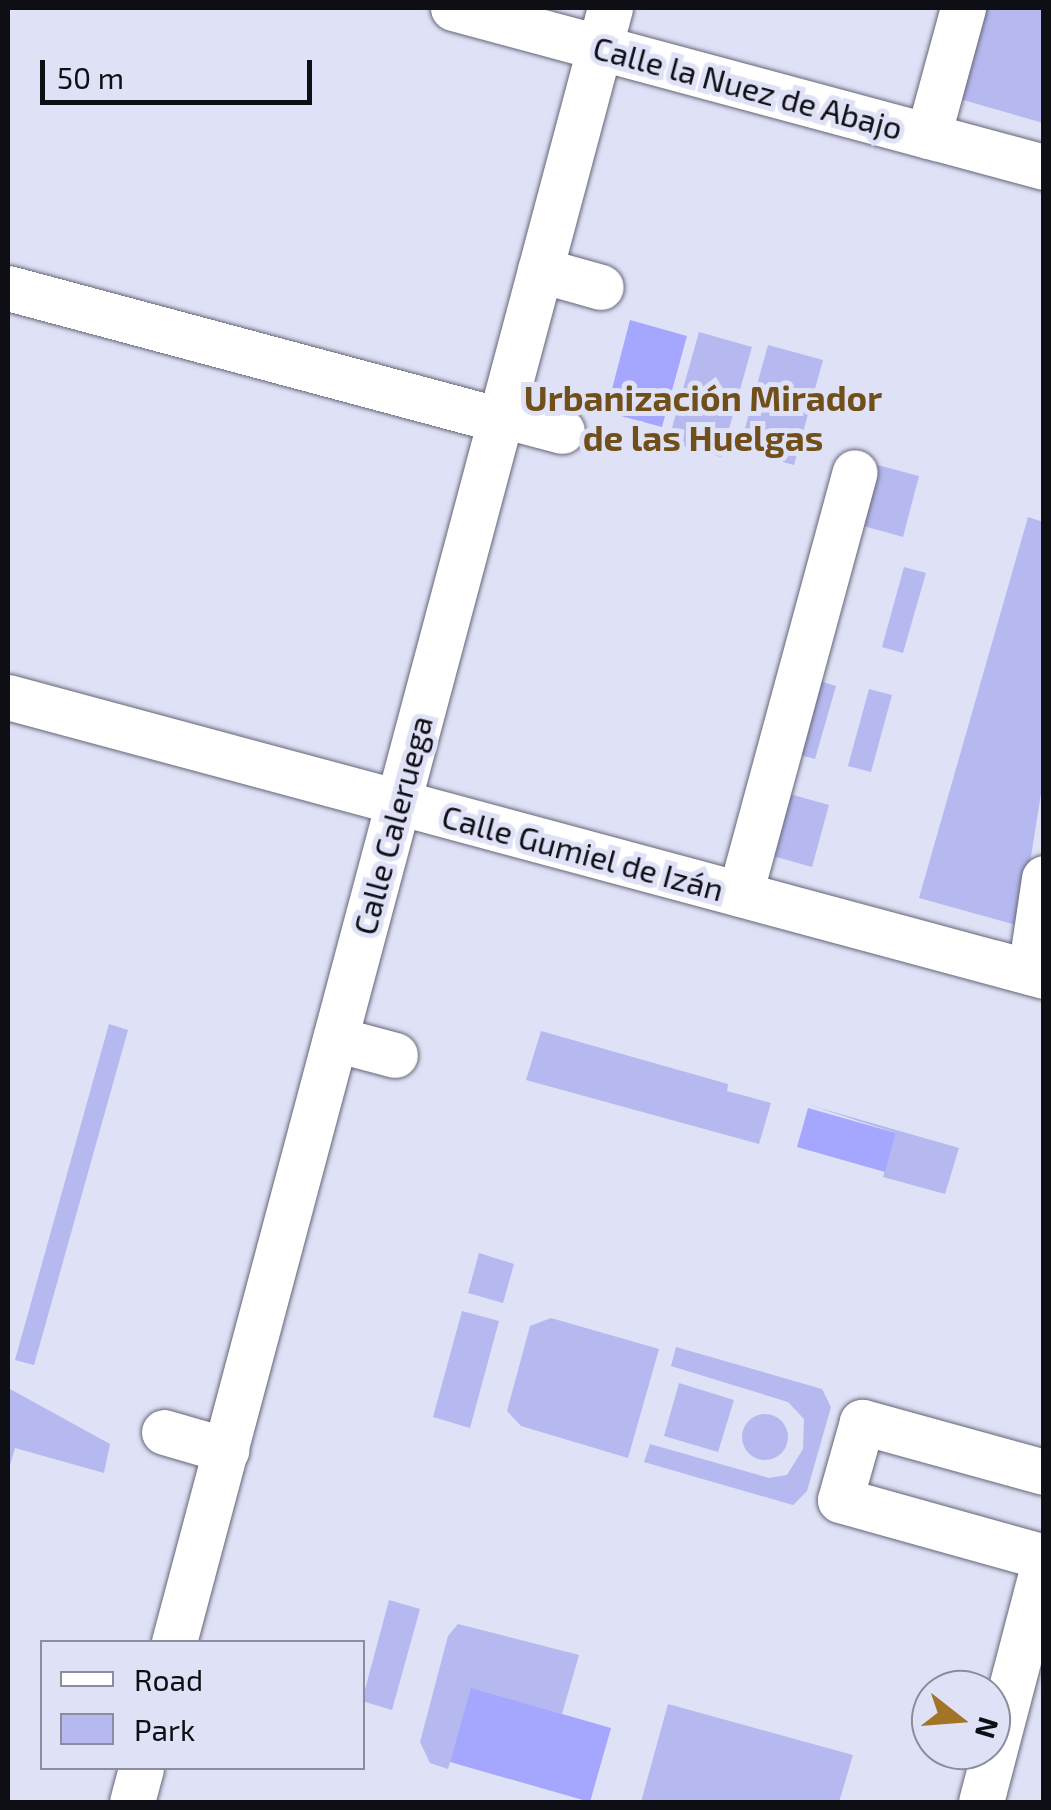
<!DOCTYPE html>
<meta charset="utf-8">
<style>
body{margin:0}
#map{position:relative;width:1051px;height:1810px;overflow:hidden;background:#dfe1f6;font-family:"Exo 2",sans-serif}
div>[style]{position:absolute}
.green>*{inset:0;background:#b5b9ef}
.round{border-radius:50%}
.water>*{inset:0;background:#a5a7ff}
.roads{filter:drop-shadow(0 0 2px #656678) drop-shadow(0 0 2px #656678)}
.minor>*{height:45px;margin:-22.5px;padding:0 22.5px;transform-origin:22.5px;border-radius:22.5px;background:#fff}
span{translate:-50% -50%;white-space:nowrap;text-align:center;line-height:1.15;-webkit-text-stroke:10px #dfe1f6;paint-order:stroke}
.street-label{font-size:32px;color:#0e0e15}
.neighbourhood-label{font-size:35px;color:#704f1b;font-weight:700}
.frame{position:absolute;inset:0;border:10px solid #0e0e15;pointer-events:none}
.legend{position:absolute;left:40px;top:1640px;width:325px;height:130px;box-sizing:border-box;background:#dfe1f6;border:2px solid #8b8d9c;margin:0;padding:12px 18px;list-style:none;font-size:30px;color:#0e0e15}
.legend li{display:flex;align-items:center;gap:20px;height:50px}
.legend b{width:50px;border:2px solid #8b8d9c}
.north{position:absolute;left:911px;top:1670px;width:100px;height:100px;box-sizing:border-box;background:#dfe1f6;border:2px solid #8b8d9c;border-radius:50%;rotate:107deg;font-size:28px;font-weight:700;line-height:40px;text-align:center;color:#0e0e15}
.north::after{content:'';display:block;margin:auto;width:35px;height:45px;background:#a37427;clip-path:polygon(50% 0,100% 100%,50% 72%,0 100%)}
.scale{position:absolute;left:40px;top:60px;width:272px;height:45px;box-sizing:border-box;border:5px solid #0e0e15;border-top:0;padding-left:12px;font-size:30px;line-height:35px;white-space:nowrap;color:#0e0e15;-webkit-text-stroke:8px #dfe1f6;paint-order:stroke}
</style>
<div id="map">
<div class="green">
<i style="clip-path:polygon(978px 8px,1043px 8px,1043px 123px,953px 97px)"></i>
<i style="clip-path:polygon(699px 332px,752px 347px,721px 457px,668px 442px)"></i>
<i style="clip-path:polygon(768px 345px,823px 360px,794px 465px,739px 450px)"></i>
<i style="clip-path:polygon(870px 463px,919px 476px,903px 537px,853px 523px)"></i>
<i style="clip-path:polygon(1028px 517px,1043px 522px,1043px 781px,1020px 926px,919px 898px)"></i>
<i style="clip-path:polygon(904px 567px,926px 573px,903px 653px,882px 647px)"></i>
<i style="clip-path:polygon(810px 678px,836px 686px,815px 759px,789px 752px)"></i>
<i style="clip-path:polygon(869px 689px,892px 695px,871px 772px,848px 766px)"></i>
<i style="clip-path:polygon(779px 791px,829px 805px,812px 867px,762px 853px)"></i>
<i style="clip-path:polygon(109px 1024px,128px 1030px,34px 1365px,15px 1360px)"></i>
<i style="clip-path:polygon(541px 1031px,728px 1084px,727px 1091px,771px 1103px,759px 1144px,526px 1080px)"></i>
<i style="clip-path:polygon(809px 1105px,959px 1148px,945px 1194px,883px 1177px,896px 1133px)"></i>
<i style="clip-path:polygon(479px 1253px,514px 1264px,503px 1303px,468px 1293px)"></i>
<i style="clip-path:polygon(462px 1311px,499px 1321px,470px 1428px,433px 1417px)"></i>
<i style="clip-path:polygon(551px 1318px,659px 1349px,628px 1458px,521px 1426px,507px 1411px,530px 1326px)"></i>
<i style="clip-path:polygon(676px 1347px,822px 1389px,831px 1407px,807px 1491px,793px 1505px,644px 1462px,650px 1444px,769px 1478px,787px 1475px,803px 1449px,804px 1419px,788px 1402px,671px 1366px)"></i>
<i style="clip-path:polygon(679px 1383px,734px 1400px,718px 1452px,664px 1436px)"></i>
<i style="clip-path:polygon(10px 1389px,110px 1444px,104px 1473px,15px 1448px,8px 1472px)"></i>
<i class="round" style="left:742px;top:1414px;width:46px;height:46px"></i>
<i style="clip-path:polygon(389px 1600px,420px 1609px,392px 1710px,362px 1701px)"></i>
<i style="clip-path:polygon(458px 1624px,579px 1655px,562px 1714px,472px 1689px,448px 1769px,430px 1763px,420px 1742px,448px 1636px)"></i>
<i style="clip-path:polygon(668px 1704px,853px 1755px,839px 1802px,641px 1802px)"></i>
</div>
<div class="water">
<i style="clip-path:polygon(630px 320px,687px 336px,662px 427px,606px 412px)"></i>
<i style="clip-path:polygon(808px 1108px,896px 1133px,885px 1172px,797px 1147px)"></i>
<i style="clip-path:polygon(471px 1688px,611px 1728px,590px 1802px,450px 1762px)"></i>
</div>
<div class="roads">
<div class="minor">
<i style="left:453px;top:8px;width:612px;rotate:15.06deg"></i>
<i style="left:928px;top:136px;width:133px;rotate:-74.7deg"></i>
<i style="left:540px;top:270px;width:63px;rotate:15.6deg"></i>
<i style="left:8px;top:288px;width:509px;rotate:15.02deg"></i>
<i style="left:502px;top:415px;width:62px;rotate:14.9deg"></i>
<i style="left:8px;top:697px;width:1073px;rotate:15.07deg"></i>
<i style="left:740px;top:894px;width:437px;rotate:-74.8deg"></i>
<i style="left:1030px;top:972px;width:95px;rotate:-81.5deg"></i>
<i style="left:335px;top:1039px;width:62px;rotate:14.9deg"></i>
<i style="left:164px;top:1432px;width:65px;rotate:16.2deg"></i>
<i style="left:1044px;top:1472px;width:189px;rotate:-164.6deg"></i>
<i style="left:862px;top:1422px;width:81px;rotate:105.8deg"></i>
<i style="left:840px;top:1500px;width:212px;rotate:15.6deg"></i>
<i style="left:174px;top:1642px;width:1691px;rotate:-75.06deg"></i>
<i style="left:132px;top:1802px;width:35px;rotate:-75deg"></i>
<i style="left:981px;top:1802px;width:248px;rotate:-75.3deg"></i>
</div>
</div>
<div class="street-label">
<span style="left:748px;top:87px;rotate:15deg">Calle la Nuez de Abajo</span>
<span style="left:392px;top:825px;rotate:-75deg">Calle Caleruega</span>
<span style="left:583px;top:852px;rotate:15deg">Calle Gumiel de Izán</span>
</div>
<div class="neighbourhood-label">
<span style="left:703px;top:417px">Urbanización Mirador<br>de las Huelgas</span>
</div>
<div class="frame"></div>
<ul class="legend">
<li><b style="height:12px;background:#fff"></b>Road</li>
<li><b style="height:28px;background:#b5b9ef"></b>Park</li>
</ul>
<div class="north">N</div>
<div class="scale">50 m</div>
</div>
